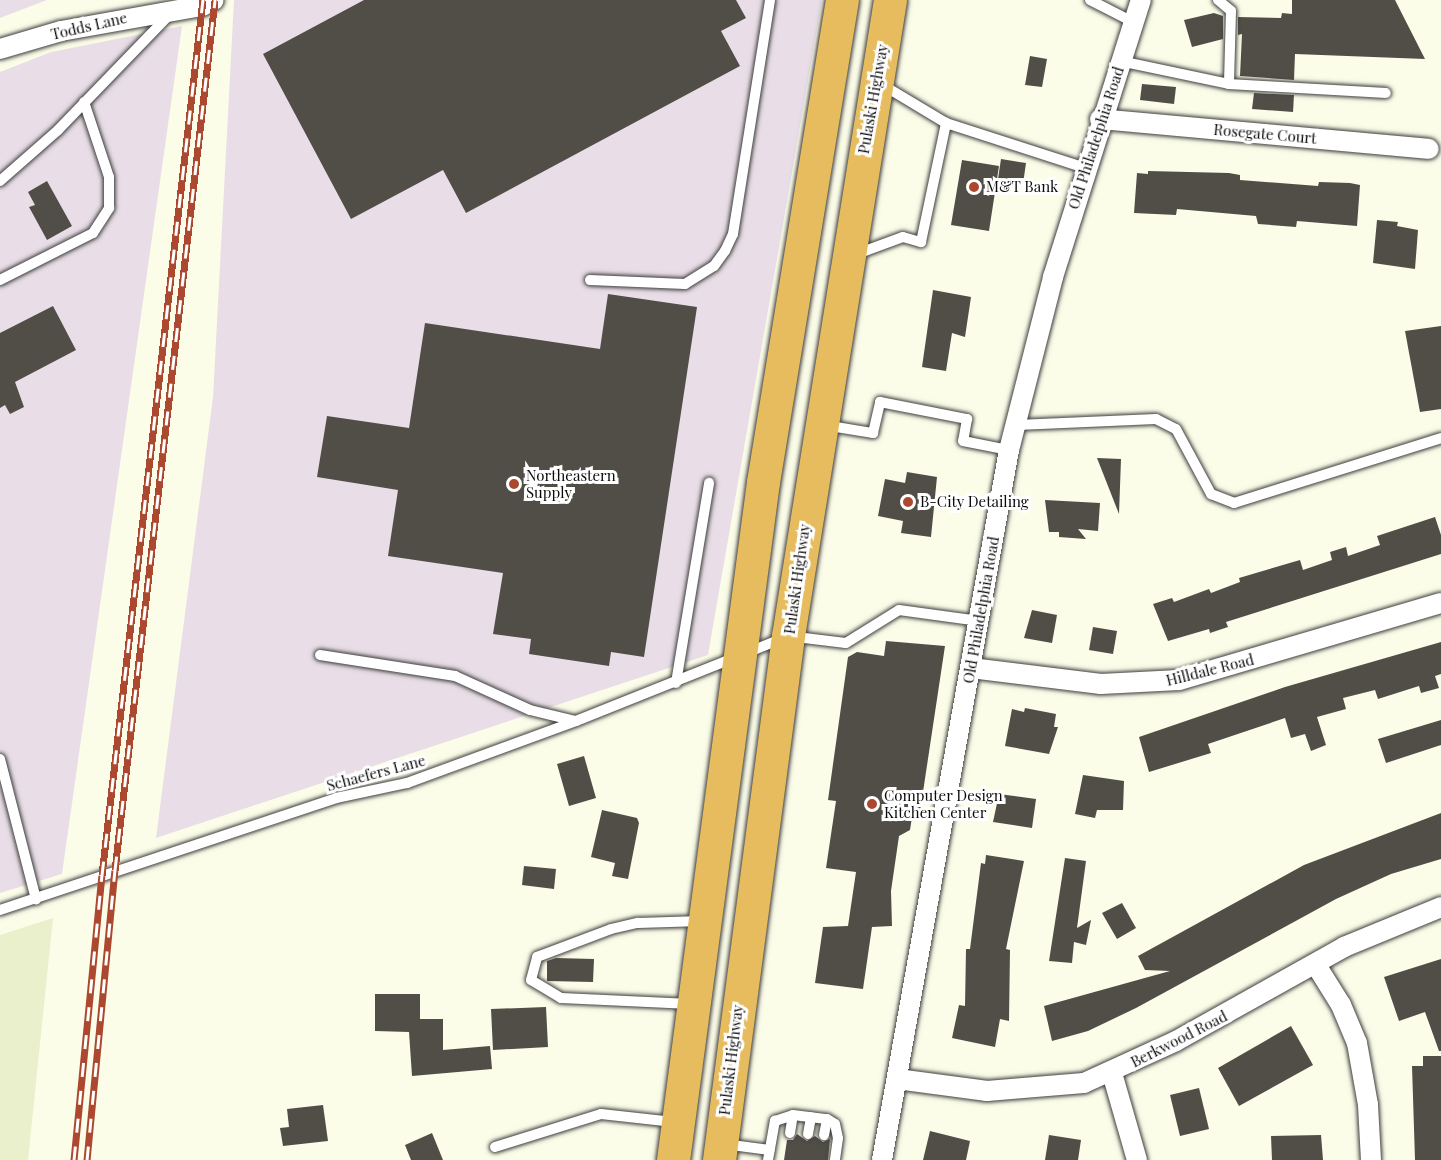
<!DOCTYPE html>
<style>
body{margin:0}
#map{position:relative;width:1441px;height:1160px;overflow:hidden;background:#fcfde9;font-family:"Playfair Display",serif}
div>[style]{position:absolute}
.industrial>*{inset:0;background:#e9dee7}
.farmland>*{inset:0;background:#ebf0cc}
.building>*{inset:0;background:#514e48}
.roads{filter:drop-shadow(0 0 2px #3d3d3d) drop-shadow(0 0 2px #3d3d3d)}
.lane>*{height:10px;margin:-5px;padding:0 5px;transform-origin:5px;border-radius:5px;background:#fff}
.street>*{height:20px;margin:-10px;padding:0 10px;transform-origin:10px;border-radius:10px;background:#fff}
.highway>*{height:33px;margin:-16.5px;padding:0 16.5px;transform-origin:16.5px;border-radius:16.5px;background:#e6bc5e}
.rail>*{height:7px;margin-top:-3.5px;transform-origin:0;background:repeating-linear-gradient(90deg,#fff 0 14px,#ac4730 0 28px);box-sizing:border-box;border-block:2px solid #ac4730}
.dots>*{width:16px;height:16px;translate:-50% -50%;box-sizing:border-box;border:3px solid #fff;border-radius:50%}
span{translate:-50% -50%;white-space:nowrap;text-align:center;line-height:1.15;-webkit-text-stroke:6px #fff;paint-order:stroke}
.street-label{font-size:15px;color:#0a0a0a}
.poi-label{font-size:15px;color:#0a0a0a}
.left{translate:0 -50%;text-align:left}
</style>
<div id="map">
<div class="industrial">
<i style="clip-path:polygon(0 0,47px 0,0 18px)"></i>
<i style="clip-path:polygon(234px 0,822px 0,708px 655px,156px 838px,213px 397px)"></i>
<i style="clip-path:polygon(182px 26px,62px 874px,0 893px,0 72px,51px 52px)"></i>
</div>
<div class="farmland">
<i style="clip-path:polygon(53px 918px,28px 1160px,0 1160px,0 935px)"></i>
</div>
<div class="building">
<i style="clip-path:polygon(364px 0,736px 0,746px 18px,721px 31px,740px 66px,466px 213px,443px 170px,351px 219px,263px 54px)"></i>
<i style="clip-path:polygon(1292px 0,1395px 0,1425px 59px,1295px 54px,1294px 80px,1240px 76px,1242px 34px,1238px 35px,1238px 17px,1281px 18px,1282px 13px,1292px 14px)"></i>
<i style="clip-path:polygon(1214px 13px,1223px 16px,1223px 39px,1192px 47px,1184px 20px)"></i>
<i style="clip-path:polygon(1030px 56px,1047px 59px,1042px 87px,1025px 85px)"></i>
<i style="clip-path:polygon(1142px 84px,1176px 87px,1174px 104px,1140px 100px)"></i>
<i style="clip-path:polygon(1254px 93px,1294px 95px,1293px 112px,1252px 109px)"></i>
<i style="clip-path:polygon(1001px 159px,1026px 163px,1023px 184px,998px 179px)"></i>
<i style="clip-path:polygon(962px 160px,999px 166px,989px 231px,951px 225px)"></i>
<i style="clip-path:polygon(1148px 171px,1229px 173px,1240px 175px,1240px 180px,1318px 186px,1319px 182px,1350px 183px,1360px 185px,1357px 226px,1297px 221px,1296px 227px,1258px 224px,1256px 216px,1177px 209px,1176px 215px,1134px 213px,1137px 173px,1148px 174px)"></i>
<i style="clip-path:polygon(47px 181px,72px 226px,47px 240px,29px 207px,35px 205px,28px 192px)"></i>
<i style="clip-path:polygon(1377px 220px,1398px 222px,1397px 226px,1418px 230px,1415px 269px,1373px 263px)"></i>
<i style="clip-path:polygon(933px 290px,971px 297px,965px 337px,952px 333px,946px 371px,922px 367px)"></i>
<i style="clip-path:polygon(608px 294px,697px 307px,644px 657px,611px 652px,609px 666px,529px 654px,531px 639px,493px 634px,503px 573px,388px 556px,398px 490px,317px 477px,327px 416px,409px 428px,425px 323px,600px 349px)"></i>
<i style="clip-path:polygon(53px 306px,76px 350px,15px 382px,24px 407px,10px 414px,5px 405px,0 408px,0 333px)"></i>
<i style="clip-path:polygon(1441px 326px,1441px 409px,1420px 412px,1405px 331px)"></i>
<i style="clip-path:polygon(1097px 458px,1121px 459px,1119px 514px)"></i>
<i style="clip-path:polygon(907px 472px,937px 477px,931px 537px,901px 533px,903px 521px,878px 516px,885px 479px,905px 483px)"></i>
<i style="clip-path:polygon(1045px 500px,1100px 503px,1098px 531px,1078px 529px,1086px 539px,1059px 537px,1059px 532px,1049px 532px)"></i>
<i style="clip-path:polygon(1435px 517px,1441px 535px,1441px 554px,1226px 622px,1228px 627px,1210px 633px,1209px 629px,1168px 641px,1153px 604px,1172px 598px,1174px 602px,1209px 589px,1211px 593px,1240px 582px,1239px 578px,1300px 560px,1303px 570px,1332px 560px,1330px 552px,1346px 547px,1348px 556px,1380px 545px,1377px 536px)"></i>
<i style="clip-path:polygon(1032px 610px,1057px 615px,1052px 643px,1024px 638px)"></i>
<i style="clip-path:polygon(1093px 627px,1117px 631px,1113px 654px,1089px 650px)"></i>
<i style="clip-path:polygon(886px 641px,945px 646px,920px 812px,913px 811px,910px 830px,899px 836px,891px 891px,892px 926px,872px 927px,863px 989px,815px 983px,823px 927px,848px 926px,856px 872px,826px 868px,836px 801px,828px 800px,848px 657px,857px 652px,884px 656px)"></i>
<i style="clip-path:polygon(1441px 642px,1441px 674px,1435px 676px,1439px 688px,1421px 693px,1419px 686px,1378px 699px,1375px 690px,1343px 698px,1346px 709px,1317px 717px,1326px 745px,1311px 751px,1305px 734px,1291px 738px,1285px 718px,1208px 744px,1211px 753px,1149px 772px,1139px 737px,1285px 687px)"></i>
<i style="clip-path:polygon(1025px 708px,1056px 714px,1054px 727px,1058px 727px,1049px 754px,1005px 746px,1012px 709px,1024px 712px)"></i>
<i style="clip-path:polygon(1441px 720px,1441px 745px,1386px 763px,1378px 739px)"></i>
<i style="clip-path:polygon(584px 756px,596px 798px,569px 806px,557px 764px)"></i>
<i style="clip-path:polygon(1083px 775px,1124px 781px,1123px 810px,1097px 810px,1095px 818px,1075px 814px)"></i>
<i style="clip-path:polygon(999px 794px,1036px 799px,1032px 828px,993px 822px)"></i>
<i style="clip-path:polygon(602px 810px,637px 818px,639px 823px,628px 879px,612px 876px,615px 863px,591px 857px)"></i>
<i style="clip-path:polygon(1441px 813px,1441px 859px,1391px 874px,1336px 899px,1136px 1008px,1088px 1031px,1052px 1041px,1044px 1006px,1170px 971px,1145px 970px,1138px 956px,1304px 865px)"></i>
<i style="clip-path:polygon(986px 855px,1024px 861px,1006px 949px,1010px 950px,1009px 1021px,1000px 1019px,995px 1047px,952px 1038px,959px 1005px,965px 1006px,966px 949px,970px 949px,981px 863px,985px 864px)"></i>
<i style="clip-path:polygon(1065px 858px,1086px 861px,1077px 928px,1091px 920px,1086px 945px,1074px 942px,1072px 963px,1049px 961px)"></i>
<i style="clip-path:polygon(524px 866px,556px 869px,554px 889px,522px 885px)"></i>
<i style="clip-path:polygon(1122px 903px,1136px 928px,1117px 939px,1102px 913px)"></i>
<i style="clip-path:polygon(556px 958px,594px 959px,593px 982px,547px 981px,547px 961px)"></i>
<i style="clip-path:polygon(1441px 959px,1441px 1051px,1439px 1051px,1425px 1012px,1399px 1021px,1384px 977px)"></i>
<i style="clip-path:polygon(375px 994px,420px 994px,420px 1019px,443px 1019px,443px 1050px,490px 1046px,492px 1069px,412px 1076px,409px 1032px,375px 1031px)"></i>
<i style="clip-path:polygon(546px 1007px,548px 1047px,493px 1050px,491px 1009px)"></i>
<i style="clip-path:polygon(1291px 1026px,1313px 1065px,1239px 1106px,1218px 1068px)"></i>
<i style="clip-path:polygon(1423px 1056px,1441px 1056px,1441px 1160px,1415px 1160px,1412px 1066px,1423px 1066px)"></i>
<i style="clip-path:polygon(1199px 1088px,1209px 1129px,1180px 1136px,1170px 1095px)"></i>
<i style="clip-path:polygon(323px 1105px,328px 1141px,283px 1146px,280px 1128px,289px 1127px,287px 1109px)"></i>
<i style="clip-path:polygon(930px 1131px,970px 1141px,966px 1160px,923px 1160px)"></i>
<i style="clip-path:polygon(432px 1133px,443px 1160px,411px 1160px,405px 1145px)"></i>
<i style="clip-path:polygon(797px 1134px,807px 1141px,815px 1136px,823px 1142px,830px 1139px,828px 1160px,784px 1160px,787px 1140px,793px 1140px)"></i>
<i style="clip-path:polygon(1049px 1135px,1081px 1140px,1078px 1160px,1045px 1160px)"></i>
<i style="clip-path:polygon(1321px 1135px,1323px 1160px,1272px 1160px,1271px 1136px)"></i>
</div>
<div class="roads">
<div class="lane">
<i style="left:1090px;top:0;width:48px;rotate:27.1deg"></i>
<i style="left:1218px;top:0;width:17px;rotate:40deg"></i>
<i style="left:1231px;top:11px;width:73px;rotate:91.6deg"></i>
<i style="left:1120px;top:61px;width:111px;rotate:11.9deg"></i>
<i style="left:1229px;top:84px;width:157px;rotate:3.3deg"></i>
<i style="left:881px;top:84px;width:76px;rotate:31deg"></i>
<i style="left:946px;top:123px;width:146px;rotate:17.9deg"></i>
<i style="left:0;top:181px;width:77px;rotate:-41.3deg"></i>
<i style="left:58px;top:130px;width:161px;rotate:-46deg"></i>
<i style="left:854px;top:255px;width:52px;rotate:-20.2deg"></i>
<i style="left:903px;top:237px;width:19px;rotate:16deg"></i>
<i style="left:921px;top:242px;width:122px;rotate:-78.1deg"></i>
<i style="left:0;top:280px;width:104px;rotate:-26.8deg"></i>
<i style="left:93px;top:233px;width:30px;rotate:-57deg"></i>
<i style="left:109px;top:208px;width:31px;rotate:-90deg"></i>
<i style="left:109px;top:177px;width:79px;rotate:-108.4deg"></i>
<i style="left:590px;top:280px;width:95px;rotate:2.4deg"></i>
<i style="left:685px;top:284px;width:34px;rotate:-32deg"></i>
<i style="left:714px;top:266px;width:19px;rotate:-54deg"></i>
<i style="left:725px;top:251px;width:19px;rotate:-65deg"></i>
<i style="left:733px;top:234px;width:237px;rotate:-81deg"></i>
<i style="left:824px;top:425px;width:50px;rotate:9.3deg"></i>
<i style="left:873px;top:433px;width:32px;rotate:-77deg"></i>
<i style="left:880px;top:402px;width:89px;rotate:11.1deg"></i>
<i style="left:967px;top:419px;width:22px;rotate:100deg"></i>
<i style="left:963px;top:441px;width:47px;rotate:11.1deg"></i>
<i style="left:1017px;top:425px;width:139px;rotate:-2.5deg"></i>
<i style="left:1156px;top:419px;width:22px;rotate:27deg"></i>
<i style="left:1176px;top:429px;width:74px;rotate:61.7deg"></i>
<i style="left:1211px;top:494px;width:25px;rotate:21deg"></i>
<i style="left:1234px;top:503px;width:217px;rotate:-17.4deg"></i>
<i style="left:320px;top:655px;width:137px;rotate:8.8deg"></i>
<i style="left:455px;top:676px;width:82px;rotate:24.4deg"></i>
<i style="left:530px;top:710px;width:46px;rotate:13.7deg"></i>
<i style="left:676px;top:683px;width:203px;rotate:-80.6deg"></i>
<i style="left:0;top:759px;width:145px;rotate:75.6deg"></i>
<i style="left:0;top:910px;width:354px;rotate:-18.4deg"></i>
<i style="left:336px;top:798px;width:73px;rotate:-11.9deg"></i>
<i style="left:407px;top:783px;width:180px;rotate:-20.1deg"></i>
<i style="left:576px;top:721px;width:228px;rotate:-21.8deg"></i>
<i style="left:788px;top:636px;width:58px;rotate:6.9deg"></i>
<i style="left:846px;top:643px;width:62px;rotate:-31.9deg"></i>
<i style="left:899px;top:610px;width:81px;rotate:7.8deg"></i>
<i style="left:691px;top:1004px;width:130px;rotate:-177.4deg"></i>
<i style="left:561px;top:998px;width:35px;rotate:-149deg"></i>
<i style="left:531px;top:980px;width:24px;rotate:-75deg"></i>
<i style="left:537px;top:957px;width:79px;rotate:-20.7deg"></i>
<i style="left:611px;top:929px;width:28px;rotate:-13deg"></i>
<i style="left:638px;top:923px;width:64px;rotate:-1.8deg"></i>
<i style="left:790px;top:1133px;width:18px;rotate:-81deg"></i>
<i style="left:808px;top:1134px;width:17px;rotate:-80deg"></i>
<i style="left:824px;top:1135px;width:16px;rotate:-79deg"></i>
<i style="left:724px;top:1144px;width:46px;rotate:7.4deg"></i>
<i style="left:495px;top:1147px;width:111px;rotate:-17.3deg"></i>
<i style="left:601px;top:1114px;width:73px;rotate:6.3deg"></i>
<i style="left:768px;top:1160px;width:40px;rotate:-80deg"></i>
<i style="left:775px;top:1121px;width:19px;rotate:-18deg"></i>
<i style="left:793px;top:1115px;width:34px;rotate:7deg"></i>
<i style="left:827px;top:1119px;width:9px;rotate:32deg"></i>
<i style="left:835px;top:1124px;width:14px;rotate:78deg"></i>
<i style="left:838px;top:1138px;width:22px;rotate:98deg"></i>
</div>
<div class="street">
<i style="left:0;top:49px;width:64px;rotate:-16.4deg"></i>
<i style="left:61px;top:31px;width:143px;rotate:-10.1deg"></i>
<i style="left:202px;top:6px;width:13px;rotate:-27deg"></i>
<i style="left:1100px;top:119px;width:330px;rotate:5.2deg"></i>
<i style="left:971px;top:668px;width:131px;rotate:7deg"></i>
<i style="left:1101px;top:684px;width:78px;rotate:-2.9deg"></i>
<i style="left:1179px;top:680px;width:273px;rotate:-16.4deg"></i>
<i style="left:1316px;top:965px;width:47px;rotate:58deg"></i>
<i style="left:1341px;top:1005px;width:41px;rotate:67.2deg"></i>
<i style="left:1357px;top:1043px;width:63px;rotate:79.9deg"></i>
<i style="left:1368px;top:1105px;width:55px;rotate:86.9deg"></i>
<i style="left:1112px;top:1073px;width:91px;rotate:74deg"></i>
<i style="left:897px;top:1079px;width:91px;rotate:7.6deg"></i>
<i style="left:987px;top:1091px;width:97px;rotate:-4.7deg"></i>
<i style="left:1084px;top:1083px;width:101px;rotate:-24.5deg"></i>
<i style="left:1176px;top:1041px;width:193px;rotate:-29.2deg"></i>
<i style="left:1344px;top:947px;width:105px;rotate:-22.4deg"></i>
<i style="left:882px;top:1160px;width:721px;rotate:-79.86deg"></i>
<i style="left:1009px;top:450px;width:179px;rotate:-75.7deg"></i>
<i style="left:1053px;top:277px;width:291px;rotate:-72.4deg"></i>
</div>
<div class="highway">
<i style="left:673px;top:1160px;width:684px;rotate:-82.44deg"></i>
<i style="left:763px;top:482px;width:488px;rotate:-80.7deg"></i>
<i style="left:719px;top:1160px;width:529px;rotate:-82.5deg"></i>
<i style="left:788px;top:636px;width:644px;rotate:-80.89deg"></i>
</div>
</div>
<div class="rail">
<i style="left:74px;top:1160px;width:286px;rotate:-84.4deg"></i>
<i style="left:102px;top:875px;width:881px;rotate:-83.42deg"></i>
<i style="left:87px;top:1160px;width:291px;rotate:-84.5deg"></i>
<i style="left:115px;top:870px;width:876px;rotate:-83.44deg"></i>
</div>
<div class="dots">
<i style="left:974px;top:187px;background:#ac4730"></i>
<i style="left:514px;top:484px;background:#ac4730"></i>
<i style="left:908px;top:502px;background:#ac4730"></i>
<i style="left:872px;top:804px;background:#ac4730"></i>
</div>
<div class="street-label">
<span style="left:89px;top:26px;rotate:-13deg">Todds Lane</span>
<span style="left:873px;top:99px;rotate:-80deg">Pulaski Highway</span>
<span style="left:1265px;top:134px;rotate:5deg">Rosegate Court</span>
<span style="left:1096px;top:138px;rotate:-72deg">Old Philadelphia Road</span>
<span style="left:797px;top:579px;rotate:-82deg">Pulaski Highway</span>
<span style="left:981px;top:610px;rotate:-80deg">Old Philadelphia Road</span>
<span style="left:1210px;top:670px;rotate:-14deg">Hilldale Road</span>
<span style="left:376px;top:773px;rotate:-15deg">Schaefers Lane</span>
<span style="left:1179px;top:1039px;rotate:-27deg">Berkwood Road</span>
<span style="left:731px;top:1060px;rotate:-83deg">Pulaski Highway</span>
</div>
<div class="poi-label">
<span class="left" style="left:986px;top:187px">M&amp;T Bank</span>
<span class="left" style="left:526px;top:484px">Northeastern<br>Supply</span>
<span class="left" style="left:920px;top:502px">B-City Detailing</span>
<span class="left" style="left:884px;top:804px">Computer Design<br>Kitchen Center</span>
</div>
</div>
